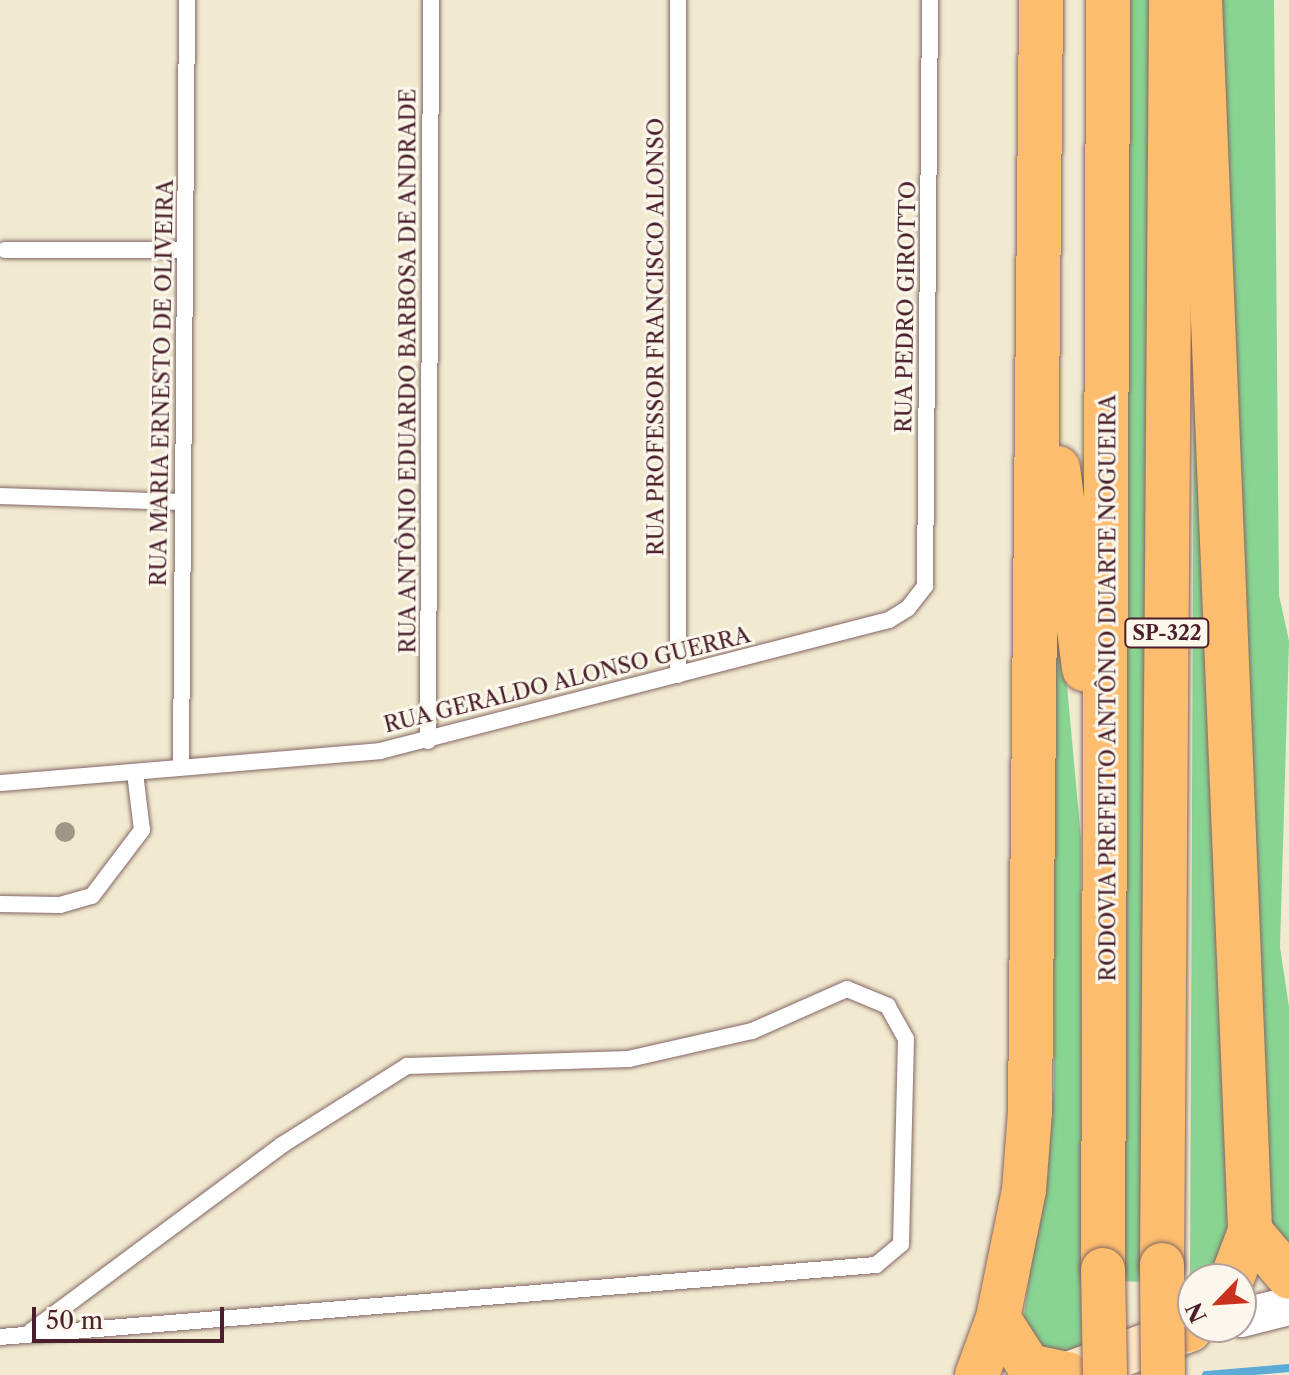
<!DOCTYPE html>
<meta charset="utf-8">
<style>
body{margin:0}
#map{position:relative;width:1289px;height:1375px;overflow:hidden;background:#f1ead0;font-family:"Libre Caslon Text",serif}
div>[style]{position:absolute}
.green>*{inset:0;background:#88d492}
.stream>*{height:8px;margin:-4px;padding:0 4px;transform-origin:4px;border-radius:4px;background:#5daad6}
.roads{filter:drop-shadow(0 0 2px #846665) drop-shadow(0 0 2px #846665)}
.service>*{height:16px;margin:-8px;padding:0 8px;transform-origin:8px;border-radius:8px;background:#fff}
.tertiary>*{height:38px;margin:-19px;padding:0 19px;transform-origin:19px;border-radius:19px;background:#fff}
.secondary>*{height:44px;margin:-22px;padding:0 22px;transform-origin:22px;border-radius:22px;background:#fee5c5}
.motorway>*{height:44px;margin:-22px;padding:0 22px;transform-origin:22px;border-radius:22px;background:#fcbd6f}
.bridges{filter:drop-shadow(0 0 2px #846665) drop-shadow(0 0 2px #846665)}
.motorway-bridge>*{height:44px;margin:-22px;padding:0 22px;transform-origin:22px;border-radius:22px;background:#fcbd6f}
.trees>*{width:20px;height:20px;margin:-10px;border-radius:50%;background:#a09886}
span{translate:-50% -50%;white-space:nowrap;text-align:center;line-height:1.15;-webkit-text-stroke:6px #fbf7ec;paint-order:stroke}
.shield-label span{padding:2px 6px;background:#fbf7ec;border:2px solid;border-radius:6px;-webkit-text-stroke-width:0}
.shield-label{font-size:20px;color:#4a1f2b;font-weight:700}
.street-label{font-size:22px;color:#4a1f2b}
.north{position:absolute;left:1177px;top:1263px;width:80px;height:80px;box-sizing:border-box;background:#fbf7ec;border:2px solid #b4a19f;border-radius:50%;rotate:245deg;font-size:22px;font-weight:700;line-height:32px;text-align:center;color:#4a1f2b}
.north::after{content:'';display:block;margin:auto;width:28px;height:36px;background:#c8321e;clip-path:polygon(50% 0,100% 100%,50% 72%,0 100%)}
.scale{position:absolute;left:32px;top:1307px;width:192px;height:36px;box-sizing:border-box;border:4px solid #4a1f2b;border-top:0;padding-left:10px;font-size:24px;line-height:28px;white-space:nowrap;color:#4a1f2b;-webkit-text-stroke:6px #fbf7ec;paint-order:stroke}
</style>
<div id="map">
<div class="green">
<i style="clip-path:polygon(1121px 0,1153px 0,1147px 1282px,1115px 1281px)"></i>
<i style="clip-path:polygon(1220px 0,1274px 0,1279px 595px,1289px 641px,1280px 947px,1289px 1007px,1289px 1269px,1269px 1247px)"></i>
<i style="clip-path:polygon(1194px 328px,1235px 1215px,1223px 1264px,1210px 1279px,1193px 1279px,1190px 1290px)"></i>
<i style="clip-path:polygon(1051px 597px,1063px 642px,1081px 839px,1082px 1354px,1043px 1353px,1023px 1323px,1054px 1087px)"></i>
</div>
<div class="stream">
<i style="left:1206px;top:1375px;width:83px;rotate:-4.8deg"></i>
</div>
<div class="roads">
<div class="service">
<i style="left:678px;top:0;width:675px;rotate:90deg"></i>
<i style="left:5px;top:250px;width:180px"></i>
<i style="left:0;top:496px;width:181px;rotate:1.9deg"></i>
<i style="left:428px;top:741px;width:741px;rotate:-89.77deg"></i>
<i style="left:181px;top:766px;width:766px;rotate:-89.55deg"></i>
<i style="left:0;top:783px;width:381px;rotate:-4.8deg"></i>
<i style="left:380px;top:751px;width:526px;rotate:-14.43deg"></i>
<i style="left:889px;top:620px;width:22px;rotate:-32deg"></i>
<i style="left:908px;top:608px;width:28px;rotate:-52deg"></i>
<i style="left:925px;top:586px;width:586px;rotate:-89.51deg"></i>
<i style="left:0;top:904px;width:60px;rotate:1deg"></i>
<i style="left:60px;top:905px;width:33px;rotate:-16deg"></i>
<i style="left:92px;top:896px;width:83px;rotate:-52.9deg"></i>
<i style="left:142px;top:830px;width:57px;rotate:-97deg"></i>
<i style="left:0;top:1337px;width:879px;rotate:-4.7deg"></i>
<i style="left:876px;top:1265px;width:33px;rotate:-40deg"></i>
<i style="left:901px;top:1244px;width:205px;rotate:-88.6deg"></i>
<i style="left:906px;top:1039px;width:38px;rotate:-119deg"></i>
<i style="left:888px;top:1006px;width:44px;rotate:-157.5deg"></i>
<i style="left:847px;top:989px;width:104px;rotate:156.1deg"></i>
<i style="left:752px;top:1031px;width:126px;rotate:167.2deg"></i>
<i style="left:629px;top:1059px;width:222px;rotate:178.2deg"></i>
<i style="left:407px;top:1066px;width:148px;rotate:147.7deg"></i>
<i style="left:282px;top:1145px;width:312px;rotate:143.4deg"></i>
</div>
<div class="tertiary">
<i style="left:1241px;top:1318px;width:49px;rotate:-14deg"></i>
</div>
<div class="secondary">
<i style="left:1071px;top:1373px;width:126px;rotate:-20deg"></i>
</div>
<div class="motorway">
<i style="left:1200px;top:0;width:1232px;rotate:87.67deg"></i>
<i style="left:1250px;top:1231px;width:51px;rotate:110.6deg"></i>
<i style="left:1058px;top:468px;width:203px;rotate:82.6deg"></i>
<i style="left:1250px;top:1231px;width:60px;rotate:49.7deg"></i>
<i style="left:1162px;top:1265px;width:1265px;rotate:-89.59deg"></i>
<i style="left:1103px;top:1270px;width:1270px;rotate:-89.77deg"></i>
<i style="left:998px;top:1318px;width:57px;rotate:57.1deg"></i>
<i style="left:1029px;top:1366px;width:40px;rotate:12deg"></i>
<i style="left:1189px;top:1330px;width:6px;rotate:-51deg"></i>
<i style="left:977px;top:1375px;width:61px;rotate:-69.8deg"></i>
<i style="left:998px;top:1318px;width:131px;rotate:-78.5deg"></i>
<i style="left:1024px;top:1190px;width:78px;rotate:-85.6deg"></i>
<i style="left:1030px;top:1112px;width:1112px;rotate:-89.43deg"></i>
</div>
</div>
<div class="bridges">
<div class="motorway-bridge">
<i style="left:1162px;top:1265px;width:110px;rotate:89.5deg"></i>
<i style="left:1103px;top:1270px;width:105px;rotate:88.9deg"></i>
</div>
</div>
<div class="trees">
<i style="left:65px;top:832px"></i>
</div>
<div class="shield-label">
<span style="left:1167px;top:633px">SP-322</span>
</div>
<div class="street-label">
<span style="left:906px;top:307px;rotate:-89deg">RUA PEDRO GIROTTO</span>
<span style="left:656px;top:337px;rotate:-90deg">RUA PROFESSOR FRANCISCO ALONSO</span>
<span style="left:408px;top:371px;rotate:-90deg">RUA ANTÔNIO EDUARDO BARBOSA DE ANDRADE</span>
<span style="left:162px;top:383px;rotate:-89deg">RUA MARIA ERNESTO DE OLIVEIRA</span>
<span style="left:567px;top:680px;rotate:-14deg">RUA GERALDO ALONSO GUERRA</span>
<span style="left:1108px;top:688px;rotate:-90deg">RODOVIA PREFEITO ANTÔNIO DUARTE NOGUEIRA</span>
</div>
<div class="north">N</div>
<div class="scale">50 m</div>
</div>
